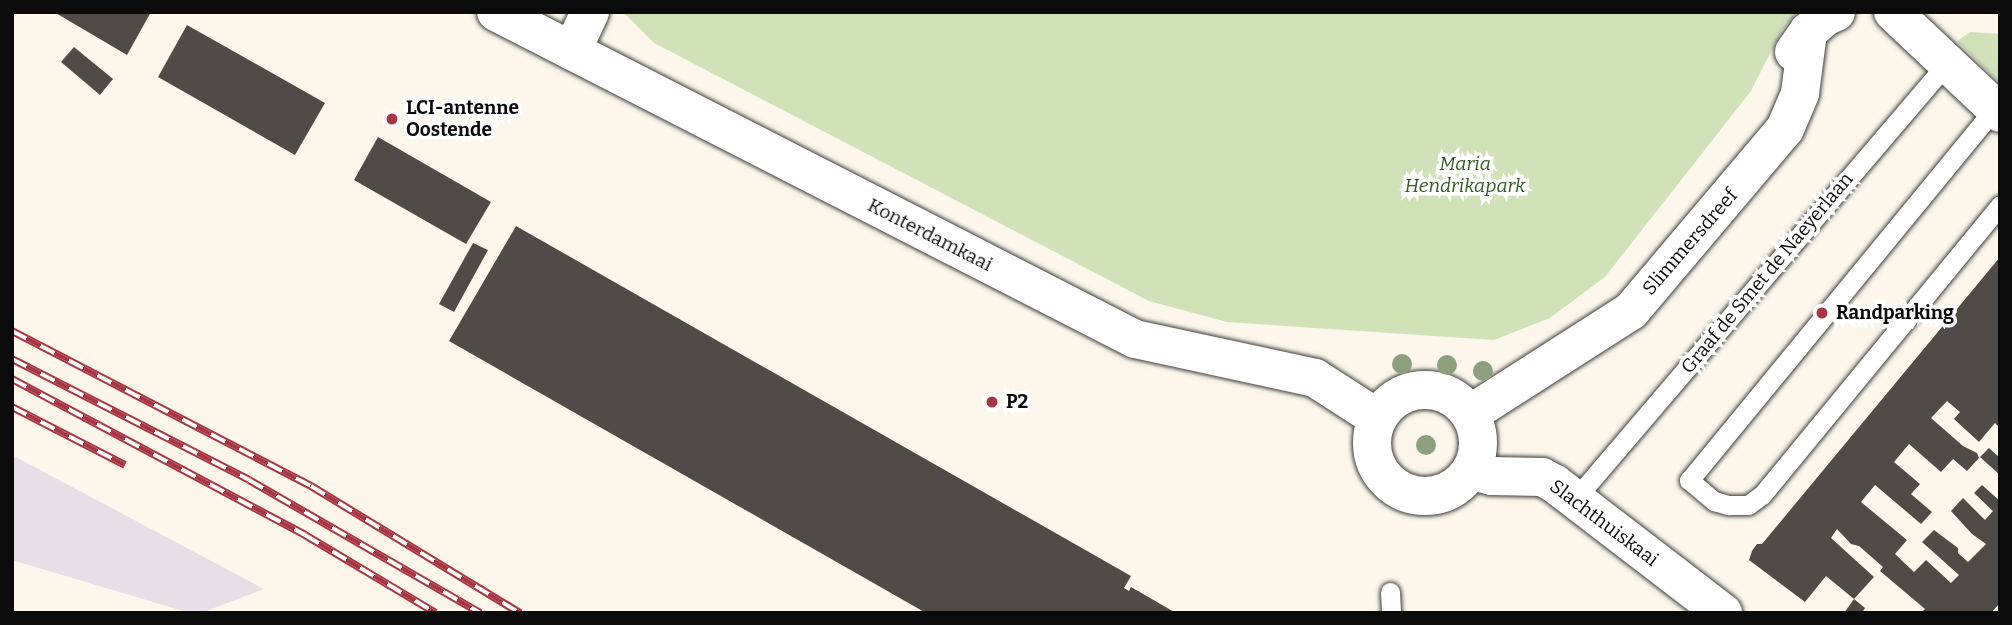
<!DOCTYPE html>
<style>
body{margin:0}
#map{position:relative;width:2012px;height:625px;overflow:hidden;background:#fcf7ea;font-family:Bitter,serif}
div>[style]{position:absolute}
.industrial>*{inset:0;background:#e7dfe8}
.green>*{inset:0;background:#d1e2b9}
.building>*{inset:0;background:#514b48}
.roads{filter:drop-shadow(0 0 2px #3d3d3d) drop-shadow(0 0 2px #3d3d3d)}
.service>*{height:19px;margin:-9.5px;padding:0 9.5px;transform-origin:9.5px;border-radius:9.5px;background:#fff}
.minor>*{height:38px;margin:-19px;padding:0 19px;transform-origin:19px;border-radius:19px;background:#fff}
.minor>.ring{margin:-19px;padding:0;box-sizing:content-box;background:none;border:38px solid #fff;border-radius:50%}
.rail>*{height:8px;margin-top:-4px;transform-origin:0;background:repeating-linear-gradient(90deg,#fff 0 16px,#a83543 0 32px);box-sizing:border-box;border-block:2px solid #a83543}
.trees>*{width:20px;height:20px;margin:-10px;border-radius:50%;background:#8da07d}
.dots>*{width:19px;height:19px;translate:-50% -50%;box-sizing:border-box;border:4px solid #fff;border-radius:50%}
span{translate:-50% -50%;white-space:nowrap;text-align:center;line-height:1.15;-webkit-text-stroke:7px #fff;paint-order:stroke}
.poi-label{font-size:19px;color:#0a0a0a;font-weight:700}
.left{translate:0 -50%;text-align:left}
.park-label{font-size:19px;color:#335924;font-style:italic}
.street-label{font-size:19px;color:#0a0a0a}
.frame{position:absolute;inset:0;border:14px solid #0a0a0a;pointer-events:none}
</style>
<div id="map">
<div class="industrial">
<i style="clip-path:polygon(12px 455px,264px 589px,201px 613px,190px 613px,12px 560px)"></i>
</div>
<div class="green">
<i style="clip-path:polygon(623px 12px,1798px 12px,1782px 30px,1751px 91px,1605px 277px,1550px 318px,1494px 340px,1227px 322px,1149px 301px,654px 43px)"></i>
<i style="clip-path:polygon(1970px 32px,2000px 34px,2000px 83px,1957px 41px)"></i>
</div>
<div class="building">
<i style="clip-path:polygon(54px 12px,151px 12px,127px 55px)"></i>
<i style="clip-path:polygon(187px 25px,325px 103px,295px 155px,158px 77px)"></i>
<i style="clip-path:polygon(74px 47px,113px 79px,100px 95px,61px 62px)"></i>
<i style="clip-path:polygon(378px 137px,491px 202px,466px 244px,354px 180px)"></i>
<i style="clip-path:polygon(516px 226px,1131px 576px,1124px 588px,1129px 591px,1131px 587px,1176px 613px,926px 613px,449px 341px)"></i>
<i style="clip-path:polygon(473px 243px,488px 250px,454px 312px,439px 304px)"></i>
<i style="clip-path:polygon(2000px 257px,2000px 428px,1995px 423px,1979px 442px,1954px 419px,1960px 412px,1947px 401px,1931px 418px,1963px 446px,1977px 453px,1979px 458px,1967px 471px,1953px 459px,1941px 472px,1909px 444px,1894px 462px,1920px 484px,1911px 494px,1932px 512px,1921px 524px,1875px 485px,1861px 502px,1907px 540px,1895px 554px,1914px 572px,1926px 560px,1951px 583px,1959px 575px,1922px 542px,1934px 530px,1958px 548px,1958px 553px,1968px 562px,1986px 544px,1972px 534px,1951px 511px,1963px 498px,1985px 520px,1993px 511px,1974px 493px,1982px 485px,2000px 501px,2000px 603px,1991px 613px,1921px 613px,1925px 609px,1880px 571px,1883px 567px,1859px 546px,1851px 544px,1837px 529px,1831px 538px,1874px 577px,1854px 599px,1826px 576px,1805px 602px,1749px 560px,1752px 551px,1757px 544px,1762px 544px)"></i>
<i style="clip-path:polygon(1989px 448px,2000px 458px,2000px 475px,1980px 457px)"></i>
<i style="clip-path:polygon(1854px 599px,1865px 608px,1862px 613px,1844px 613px)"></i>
</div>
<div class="roads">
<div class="service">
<i style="left:1995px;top:108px;width:482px;rotate:129.4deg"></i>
<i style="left:1689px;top:480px;width:33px;rotate:40deg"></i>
<i style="left:1714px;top:501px;width:15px;rotate:16deg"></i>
<i style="left:1728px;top:505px;width:20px"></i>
<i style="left:1748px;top:505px;width:17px;rotate:-36deg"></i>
<i style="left:1762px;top:495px;width:375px;rotate:-50.6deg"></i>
<i style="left:1587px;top:485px;width:556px;rotate:-49.52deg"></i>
<i style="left:1390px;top:592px;width:21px;rotate:87deg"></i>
</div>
<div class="minor">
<i style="left:496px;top:12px;width:718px;rotate:27.1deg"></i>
<i style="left:1135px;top:339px;width:184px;rotate:12.2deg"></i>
<i style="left:1315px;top:378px;width:74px;rotate:32.8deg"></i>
<i style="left:1893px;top:12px;width:147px;rotate:43.3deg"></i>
<i style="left:572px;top:51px;width:43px;rotate:-65.2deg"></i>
<i style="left:1794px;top:52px;width:24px;rotate:-55deg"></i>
<i style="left:1808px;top:32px;width:23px;rotate:-41deg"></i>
<i style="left:1825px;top:17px;width:12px;rotate:-24deg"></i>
<i class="ring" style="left:1372px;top:390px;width:68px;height:68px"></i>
<i style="left:1470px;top:414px;width:191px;rotate:-32.6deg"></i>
<i style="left:1631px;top:311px;width:238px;rotate:-49.8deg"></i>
<i style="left:1785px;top:129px;width:39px;rotate:-67deg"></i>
<i style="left:1800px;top:93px;width:62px;rotate:-82.5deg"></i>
<i style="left:1471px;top:471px;width:22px;rotate:13deg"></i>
<i style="left:1492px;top:476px;width:50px;rotate:1.1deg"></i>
<i style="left:1542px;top:477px;width:15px;rotate:28deg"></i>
<i style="left:1555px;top:484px;width:212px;rotate:37.5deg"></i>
</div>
</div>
<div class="rail">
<i style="left:12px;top:331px;width:337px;rotate:27.4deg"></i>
<i style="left:311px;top:486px;width:245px;rotate:31.3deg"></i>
<i style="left:12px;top:359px;width:266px;rotate:27deg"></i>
<i style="left:249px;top:480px;width:267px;rotate:29.9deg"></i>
<i style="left:12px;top:379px;width:332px;rotate:28deg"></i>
<i style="left:305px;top:535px;width:152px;rotate:30.8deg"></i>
<i style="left:12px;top:407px;width:127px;rotate:27.2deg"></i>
</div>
<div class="trees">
<i style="left:1402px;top:364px"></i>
<i style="left:1447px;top:365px"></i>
<i style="left:1483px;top:371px"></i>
<i style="left:1426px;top:445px"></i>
</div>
<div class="dots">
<i style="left:392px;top:119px;background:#a83543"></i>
<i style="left:1822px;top:313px;background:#a83543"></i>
<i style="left:992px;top:402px;background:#a83543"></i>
</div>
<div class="poi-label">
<span class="left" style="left:406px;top:119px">LCI-antenne<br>Oostende</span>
<span class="left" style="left:1836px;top:313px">Randparking</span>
<span class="left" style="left:1006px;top:402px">P2</span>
</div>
<div class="park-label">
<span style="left:1465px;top:175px">Maria<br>Hendrikapark</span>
</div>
<div class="street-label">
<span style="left:930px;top:235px;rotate:27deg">Konterdamkaai</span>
<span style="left:1690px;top:242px;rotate:-49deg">Slimmersdreef</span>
<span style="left:1767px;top:273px;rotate:-50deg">Graaf de Smet de Naeyerlaan</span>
<span style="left:1604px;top:523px;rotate:37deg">Slachthuiskaai</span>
</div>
<div class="frame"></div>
</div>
